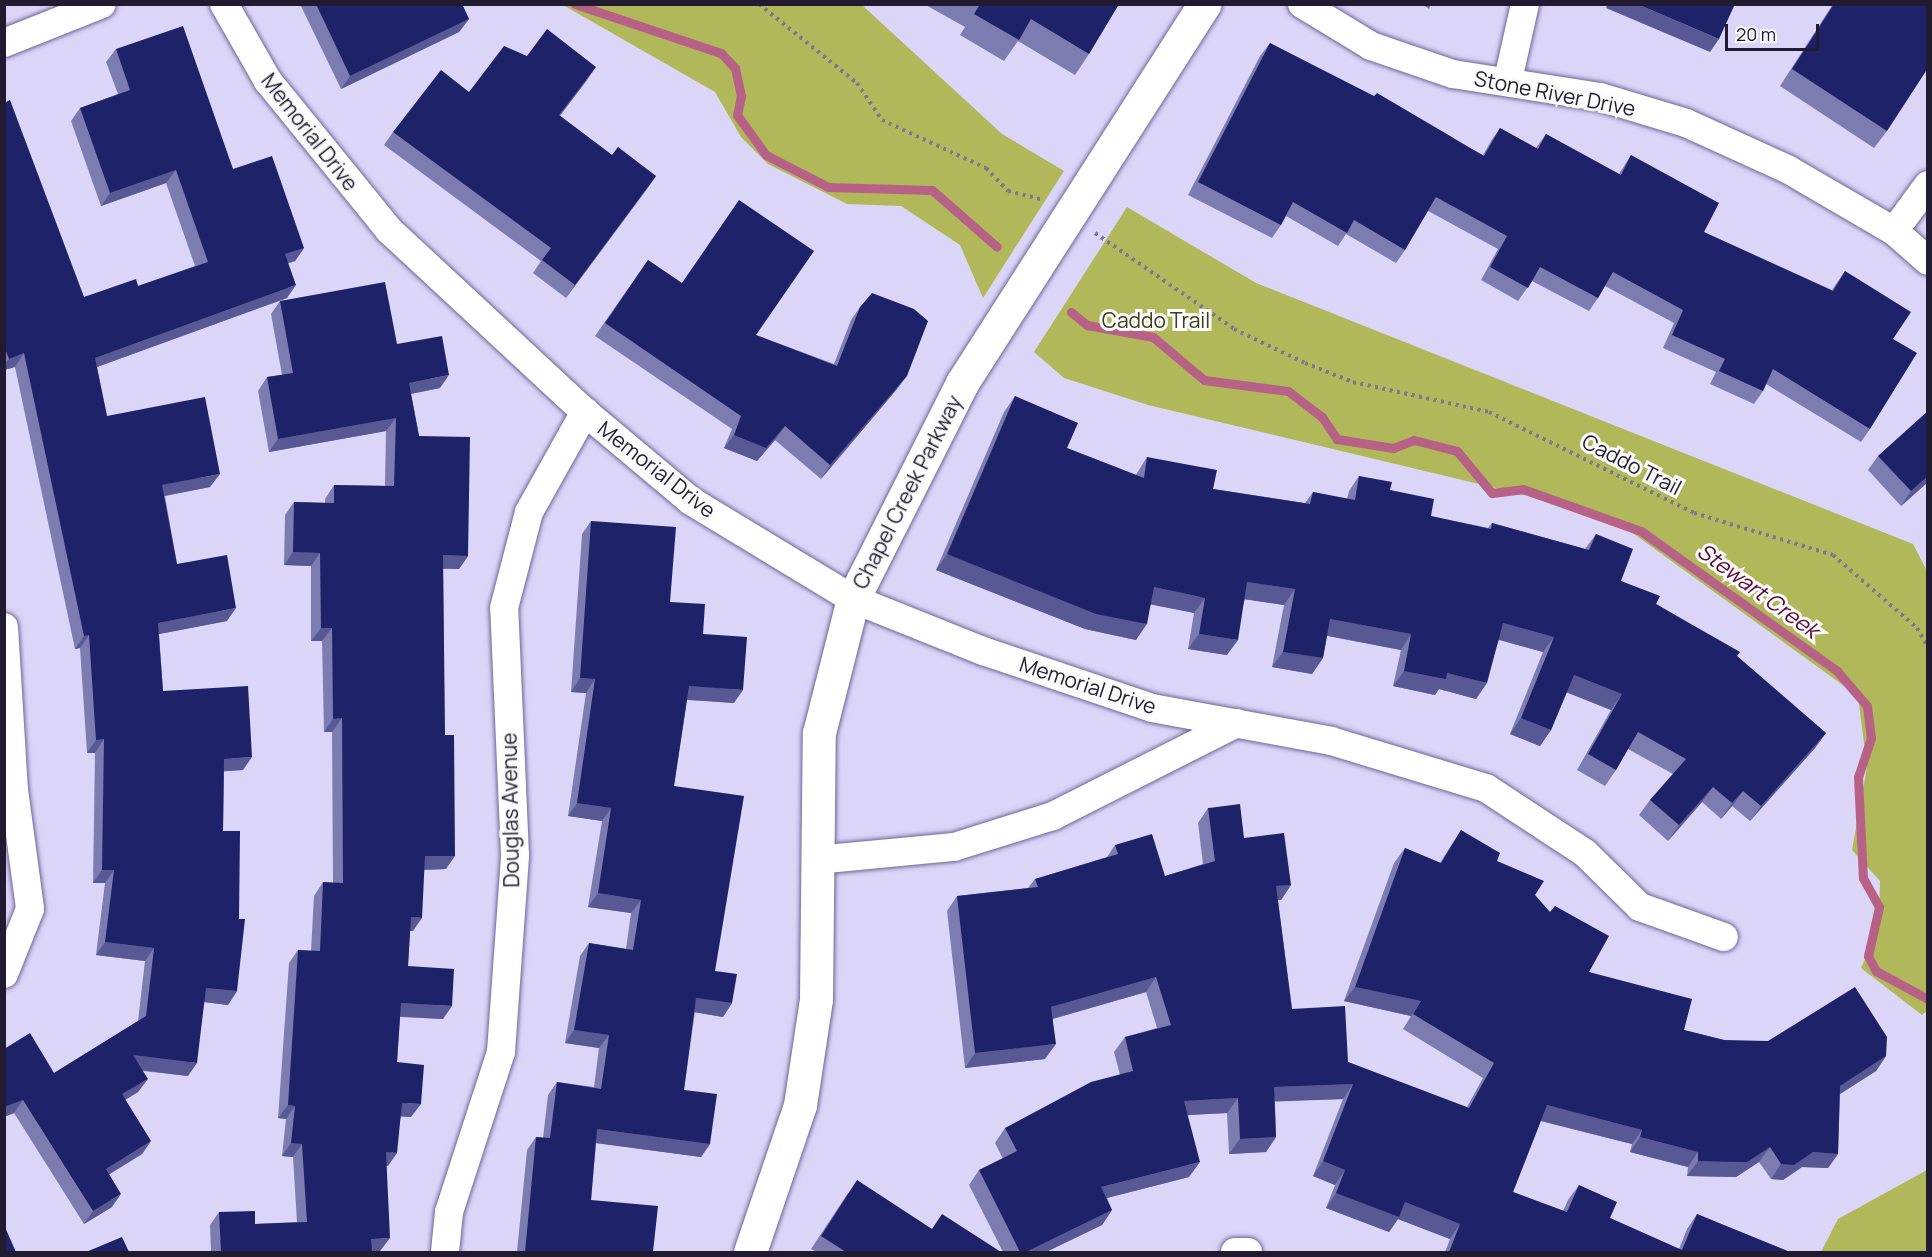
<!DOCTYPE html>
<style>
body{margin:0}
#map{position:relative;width:1932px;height:1257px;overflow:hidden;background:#dbd5f8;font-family:Manrope,sans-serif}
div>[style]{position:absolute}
.green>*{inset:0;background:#b0b85a}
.stream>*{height:9px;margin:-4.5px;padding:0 4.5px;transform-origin:4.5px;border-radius:4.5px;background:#b76187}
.path>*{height:4px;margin-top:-2px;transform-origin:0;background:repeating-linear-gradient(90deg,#7d7793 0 3px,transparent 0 7.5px)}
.roads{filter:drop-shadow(0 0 2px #706598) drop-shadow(0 0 2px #706598)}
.minor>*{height:28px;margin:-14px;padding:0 14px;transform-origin:14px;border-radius:14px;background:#fff}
.tertiary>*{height:33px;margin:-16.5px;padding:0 16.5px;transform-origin:16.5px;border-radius:16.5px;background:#fff}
.wall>*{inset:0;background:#7c7cb0}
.shaded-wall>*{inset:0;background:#575894}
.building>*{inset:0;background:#1e2369}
span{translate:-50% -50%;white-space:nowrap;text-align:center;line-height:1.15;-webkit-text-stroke:6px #fbfbfb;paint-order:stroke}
.street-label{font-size:21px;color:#201b30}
.park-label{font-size:21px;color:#3b3e16}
.water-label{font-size:22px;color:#5b0836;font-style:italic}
.frame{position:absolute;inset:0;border:6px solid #201b30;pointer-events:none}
.scale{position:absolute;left:1725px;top:24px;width:94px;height:27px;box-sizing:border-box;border:3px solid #201b30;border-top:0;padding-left:8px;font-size:18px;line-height:21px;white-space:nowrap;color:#201b30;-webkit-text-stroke:4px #fbfbfb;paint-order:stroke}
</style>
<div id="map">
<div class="green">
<i style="clip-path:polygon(563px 5px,862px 5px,1002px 134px,1064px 171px,983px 298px,960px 245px,901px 206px,847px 204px,768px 164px,741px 137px,715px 92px)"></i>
<i style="clip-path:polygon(1127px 207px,1256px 283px,1913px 544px,1928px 573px,1927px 1011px,1922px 1015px,1861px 968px,1879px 928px,1880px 881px,1852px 850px,1867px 767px,1858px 696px,1623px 526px,1521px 494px,1148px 405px,1064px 378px,1034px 352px)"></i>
<i style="clip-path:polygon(1927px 1170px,1927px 1252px,1821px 1252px,1838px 1219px)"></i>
</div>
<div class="stream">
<i style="left:575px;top:4px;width:154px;rotate:18.6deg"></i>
<i style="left:721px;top:53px;width:21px;rotate:47deg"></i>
<i style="left:735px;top:68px;width:29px;rotate:78deg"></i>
<i style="left:741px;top:96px;width:19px;rotate:102deg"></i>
<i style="left:737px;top:115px;width:49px;rotate:54.1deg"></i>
<i style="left:766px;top:155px;width:70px;rotate:27.3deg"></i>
<i style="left:828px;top:187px;width:104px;rotate:1.7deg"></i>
<i style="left:932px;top:190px;width:86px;rotate:41.2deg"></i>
<i style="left:1071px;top:312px;width:21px;rotate:39deg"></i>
<i style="left:1087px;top:325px;width:67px;rotate:10.3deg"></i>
<i style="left:1153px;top:337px;width:67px;rotate:40.1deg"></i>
<i style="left:1204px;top:380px;width:85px;rotate:7.5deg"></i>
<i style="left:1288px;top:391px;width:43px;rotate:37.4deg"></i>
<i style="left:1322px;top:417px;width:27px;rotate:56deg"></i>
<i style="left:1337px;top:439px;width:57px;rotate:9.1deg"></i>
<i style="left:1393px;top:448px;width:22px;rotate:-21deg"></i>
<i style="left:1414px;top:440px;width:44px;rotate:14.3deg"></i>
<i style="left:1457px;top:451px;width:55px;rotate:50.2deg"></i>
<i style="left:1492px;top:493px;width:31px;rotate:-7deg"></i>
<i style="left:1523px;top:489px;width:125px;rotate:19.6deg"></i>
<i style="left:1641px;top:531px;width:241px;rotate:35.5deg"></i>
<i style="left:1837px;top:671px;width:46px;rotate:49.4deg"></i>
<i style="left:1867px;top:706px;width:32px;rotate:83deg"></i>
<i style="left:1871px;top:738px;width:41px;rotate:108.4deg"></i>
<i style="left:1858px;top:777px;width:101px;rotate:87.2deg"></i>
<i style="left:1863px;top:878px;width:33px;rotate:61deg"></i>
<i style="left:1879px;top:907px;width:50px;rotate:102.7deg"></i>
<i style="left:1868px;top:956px;width:17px;rotate:62deg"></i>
<i style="left:1876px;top:971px;width:59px;rotate:28.3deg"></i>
</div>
<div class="path">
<i style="left:759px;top:4px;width:126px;rotate:38.9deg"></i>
<i style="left:857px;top:83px;width:45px;rotate:56deg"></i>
<i style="left:882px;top:120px;width:115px;rotate:24.8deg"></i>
<i style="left:986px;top:168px;width:32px;rotate:46deg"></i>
<i style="left:1008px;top:191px;width:36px;rotate:14deg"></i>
<i style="left:1095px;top:233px;width:169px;rotate:34.6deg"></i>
<i style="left:1234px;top:329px;width:79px;rotate:25.6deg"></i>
<i style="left:1305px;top:363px;width:52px;rotate:21.6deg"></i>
<i style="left:1353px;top:382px;width:139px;rotate:12.4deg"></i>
<i style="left:1489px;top:412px;width:229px;rotate:26.2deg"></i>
<i style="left:1694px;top:513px;width:145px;rotate:16.8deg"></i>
<i style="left:1833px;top:555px;width:111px;rotate:41deg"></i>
<i style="left:1917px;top:628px;width:22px;rotate:60deg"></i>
</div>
<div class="roads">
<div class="minor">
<i style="left:224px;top:4px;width:89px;rotate:60.3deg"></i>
<i style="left:268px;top:81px;width:192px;rotate:50.9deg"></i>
<i style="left:389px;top:230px;width:267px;rotate:42.9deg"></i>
<i style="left:585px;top:412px;width:138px;rotate:40deg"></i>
<i style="left:691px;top:501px;width:189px;rotate:31.2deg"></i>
<i style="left:853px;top:599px;width:140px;rotate:21.8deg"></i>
<i style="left:983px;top:651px;width:178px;rotate:18.6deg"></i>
<i style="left:1152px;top:708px;width:182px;rotate:10.4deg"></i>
<i style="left:1331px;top:741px;width:162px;rotate:16.9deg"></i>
<i style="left:1486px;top:788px;width:118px;rotate:33.3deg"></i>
<i style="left:1585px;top:853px;width:77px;rotate:44.5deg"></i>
<i style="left:1640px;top:907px;width:89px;rotate:19.7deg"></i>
<i style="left:1302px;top:4px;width:81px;rotate:31.3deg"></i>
<i style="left:1371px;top:46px;width:87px;rotate:18.9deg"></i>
<i style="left:1453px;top:74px;width:149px;rotate:8.9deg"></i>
<i style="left:1600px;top:97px;width:90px;rotate:16.8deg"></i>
<i style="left:1686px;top:123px;width:113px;rotate:24.5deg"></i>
<i style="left:1789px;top:170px;width:121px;rotate:30.2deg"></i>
<i style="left:1894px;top:231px;width:45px;rotate:41.4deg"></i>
<i style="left:4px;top:43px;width:105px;rotate:-21.7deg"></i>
<i style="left:1508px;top:80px;width:78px;rotate:-77.4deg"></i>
<i style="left:1894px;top:231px;width:57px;rotate:-53.5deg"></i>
<i style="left:4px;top:627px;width:163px;rotate:86.5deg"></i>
<i style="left:14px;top:790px;width:120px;rotate:82.3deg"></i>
<i style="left:30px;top:909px;width:70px;rotate:111.8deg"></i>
<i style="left:816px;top:860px;width:139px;rotate:-5.4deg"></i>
<i style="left:954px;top:847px;width:104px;rotate:-17.4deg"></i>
<i style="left:1053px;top:816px;width:206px;rotate:-26.8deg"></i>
<i style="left:445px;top:1252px;width:40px;rotate:-84.3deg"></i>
<i style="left:449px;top:1212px;width:168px;rotate:-72deg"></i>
<i style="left:501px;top:1052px;width:197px;rotate:-85.9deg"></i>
<i style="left:515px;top:855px;width:247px;rotate:-92.5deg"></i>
<i style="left:504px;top:608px;width:99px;rotate:-75.4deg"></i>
<i style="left:529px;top:512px;width:115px;rotate:-60.8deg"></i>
<i style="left:1235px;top:1252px;width:13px"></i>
</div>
<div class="tertiary">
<i style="left:750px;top:1252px;width:155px;rotate:-71.2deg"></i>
<i style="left:800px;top:1105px;width:107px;rotate:-81.4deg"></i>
<i style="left:816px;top:999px;width:266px;rotate:-89.4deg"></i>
<i style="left:819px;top:733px;width:138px;rotate:-75.8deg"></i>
<i style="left:853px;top:599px;width:242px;rotate:-63.2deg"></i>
<i style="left:962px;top:383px;width:450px;rotate:-57.4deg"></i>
</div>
</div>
<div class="wall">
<i style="clip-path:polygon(300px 4px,462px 4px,469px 19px,459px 32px,341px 89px)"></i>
<i style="clip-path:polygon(924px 4px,1119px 4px,1089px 54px,1075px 75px,1018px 41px,1004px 61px,960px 35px,965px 27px)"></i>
<i style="clip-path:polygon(1422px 4px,1431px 4px,1429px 9px)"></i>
<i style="clip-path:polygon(1833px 4px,1928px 4px,1887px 131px,1874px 148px,1780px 86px)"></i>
<i style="clip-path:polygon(1270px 43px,1483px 155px,1491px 141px,1500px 128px,1536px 148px,1546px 134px,1619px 174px,1631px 155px,1704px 232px,1832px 290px,1845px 271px,1893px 339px,1870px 429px,1861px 442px,1766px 384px,1763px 391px,1754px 404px,1710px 384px,1716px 372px,1663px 348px,1674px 323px,1605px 286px,1598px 298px,1589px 311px,1532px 281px,1518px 301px,1481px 280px,1498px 249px,1428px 211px,1405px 250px,1396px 263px,1346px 234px,1338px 246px,1286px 216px,1281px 225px,1272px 238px,1188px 195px,1260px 56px)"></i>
<i style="clip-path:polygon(116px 49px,233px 169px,304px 248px,295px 261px,288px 263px,287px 298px,97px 367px,107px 416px,210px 487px,165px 496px,177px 564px,227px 621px,159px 634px,163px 691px,243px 770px,224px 771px,223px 831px,237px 991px,228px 1005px,204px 1002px,188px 1076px,143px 1071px,138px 1092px,125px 1100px,151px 1141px,142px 1154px,109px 1174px,112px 1207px,84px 1224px,14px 1113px,4px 1117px,4px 1049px,54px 1073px,138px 1021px,145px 961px,96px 955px,105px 883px,93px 883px,95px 753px,87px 753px,80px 648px,75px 649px,15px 367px,4px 370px,4px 103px,84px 297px,138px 286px,195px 266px,166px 183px,101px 206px,71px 121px,80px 108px,118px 94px,106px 62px)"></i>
<i style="clip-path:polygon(587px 80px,560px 116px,612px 155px,656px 176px,566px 298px,533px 273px,541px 261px,384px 145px,393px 132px,469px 92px)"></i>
<i style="clip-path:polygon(648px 260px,756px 335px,834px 364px,851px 320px,860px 307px,897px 389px,821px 479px,775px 440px,757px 461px,724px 448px,732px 429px,595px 336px)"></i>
<i style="clip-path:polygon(280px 301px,397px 344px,440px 388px,411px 394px,419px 436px,468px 556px,459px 569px,443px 569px,446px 869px,424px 870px,413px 931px,410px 931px,408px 966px,443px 1019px,400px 1017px,397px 1062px,411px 1117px,401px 1116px,388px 1166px,386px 1166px,380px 1251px,372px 1251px,372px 1252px,211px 1252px,210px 1225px,219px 1212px,255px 1224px,297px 1222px,293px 1157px,282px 1156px,286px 1119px,278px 1118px,289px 963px,298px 950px,311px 951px,314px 896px,323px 882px,333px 883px,332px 732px,324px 732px,322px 641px,311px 641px,311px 566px,284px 565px,285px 515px,294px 502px,325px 503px,325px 499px,334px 485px,385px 486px,386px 431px,269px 452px,258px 391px,267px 377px,282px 375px,271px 314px)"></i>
<i style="clip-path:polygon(1015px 396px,1067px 448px,1136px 475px,1137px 473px,1147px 457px,1213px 489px,1305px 503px,1313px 492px,1347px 499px,1349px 491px,1359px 476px,1390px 490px,1431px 516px,1488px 528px,1492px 523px,1585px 549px,1596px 534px,1621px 581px,1737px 656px,1826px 733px,1815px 748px,1750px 821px,1732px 806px,1721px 819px,1702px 802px,1668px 841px,1639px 815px,1650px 800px,1673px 774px,1628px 749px,1616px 770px,1605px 786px,1577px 770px,1611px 710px,1567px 692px,1551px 730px,1540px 746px,1510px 734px,1543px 652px,1499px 640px,1476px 699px,1439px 689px,1435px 695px,1393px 686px,1401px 650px,1327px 636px,1323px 658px,1312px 674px,1272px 667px,1284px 605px,1245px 599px,1227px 655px,1188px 649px,1194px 613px,1151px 604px,1136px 640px,1085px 629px,936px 570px,1004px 412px)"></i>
<i style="clip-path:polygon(1928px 411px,1928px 482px,1901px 506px,1868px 470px,1878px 456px)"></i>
<i style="clip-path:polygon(591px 521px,670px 602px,703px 634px,734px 703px,687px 700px,674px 786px,715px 971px,732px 1003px,723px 1017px,695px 1012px,684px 1090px,710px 1144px,701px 1157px,596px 1143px,591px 1200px,653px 1252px,517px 1252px,527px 1150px,536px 1137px,543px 1138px,548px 1095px,557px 1082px,594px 1087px,599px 1048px,565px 1043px,580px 956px,589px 943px,626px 949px,631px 913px,588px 907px,602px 821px,568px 816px,586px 693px,571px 692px,582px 534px)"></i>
<i style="clip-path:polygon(1208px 808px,1244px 838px,1291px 885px,1281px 900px,1278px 900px,1292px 1009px,1348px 1062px,1467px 1107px,1483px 1078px,1403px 1029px,1411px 1016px,1344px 1001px,1394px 863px,1405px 848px,1440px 863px,1461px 830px,1535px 895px,1589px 972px,1684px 1030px,1724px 1040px,1886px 1056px,1876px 1071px,1840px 1094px,1838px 1154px,1828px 1168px,1802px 1167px,1783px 1180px,1771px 1179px,1759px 1162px,1736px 1177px,1687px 1176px,1688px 1167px,1630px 1152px,1632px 1144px,1541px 1121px,1513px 1192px,1563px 1211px,1568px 1200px,1579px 1185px,1610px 1218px,1679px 1249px,1687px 1229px,1697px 1214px,1790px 1252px,1445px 1252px,1450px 1239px,1398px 1219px,1389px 1232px,1326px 1208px,1335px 1185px,1313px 1176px,1343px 1099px,1275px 1101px,1276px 1137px,1266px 1152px,1229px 1154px,1227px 1113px,1187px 1115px,1189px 1177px,1107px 1198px,1112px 1210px,1102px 1225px,1046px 1252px,1003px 1252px,969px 1185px,979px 1170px,1003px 1159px,995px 1143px,1005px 1128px,1120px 1075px,1114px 1052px,1125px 1037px,1157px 1028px,1146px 992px,1053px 1019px,1045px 1059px,965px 1068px,947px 911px,957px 896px,1028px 888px,1035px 879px,1107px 857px,1115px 845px,1165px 876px,1203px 864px,1198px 823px)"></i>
<i style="clip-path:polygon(848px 1193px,932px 1229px,1001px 1252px,817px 1252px,811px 1249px)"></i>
</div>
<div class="shaded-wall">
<i style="clip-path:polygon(1608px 4px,1637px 4px,1719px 39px,1710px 52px,1606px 8px)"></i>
<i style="clip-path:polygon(469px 19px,459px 32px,341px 89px,350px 76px)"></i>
<i style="clip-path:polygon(596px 67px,587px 80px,550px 128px,559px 115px)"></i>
<i style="clip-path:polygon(176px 170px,166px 183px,101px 206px,110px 193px)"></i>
<i style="clip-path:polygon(656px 176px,647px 189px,566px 298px,575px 285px)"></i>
<i style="clip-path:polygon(304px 248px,295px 261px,276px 267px,285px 254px)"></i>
<i style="clip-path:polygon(296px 285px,287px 298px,86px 371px,95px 358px)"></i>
<i style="clip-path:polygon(24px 353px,15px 367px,4px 370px,4px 365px,9px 359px)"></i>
<i style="clip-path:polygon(449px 375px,440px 388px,400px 396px,409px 383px)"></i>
<i style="clip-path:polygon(907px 376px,897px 389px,821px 479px,830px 465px)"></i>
<i style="clip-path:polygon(396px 418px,386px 431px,269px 452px,278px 439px)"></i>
<i style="clip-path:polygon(785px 426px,775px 440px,757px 461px,724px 448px,734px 435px)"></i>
<i style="clip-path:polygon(220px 474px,210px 487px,153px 498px,162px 485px)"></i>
<i style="clip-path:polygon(1928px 476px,1928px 482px,1901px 506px,1911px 491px)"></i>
<i style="clip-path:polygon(293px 552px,320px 553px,311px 566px,284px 565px)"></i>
<i style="clip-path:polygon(947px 554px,1147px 624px,1136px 640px,1085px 629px,936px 570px)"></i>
<i style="clip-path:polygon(443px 555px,468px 556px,459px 569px,434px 568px)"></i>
<i style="clip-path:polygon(1247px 582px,1295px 589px,1284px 605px,1236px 598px)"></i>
<i style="clip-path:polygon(1154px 587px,1205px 598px,1194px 613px,1143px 603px)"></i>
<i style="clip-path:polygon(236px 608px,227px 621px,149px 636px,158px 623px)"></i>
<i style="clip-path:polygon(1330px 619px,1411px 634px,1401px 650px,1319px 634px)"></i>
<i style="clip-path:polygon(1503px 623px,1554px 637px,1543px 652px,1493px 638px)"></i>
<i style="clip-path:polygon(321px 628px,332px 628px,322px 641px,311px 641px)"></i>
<i style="clip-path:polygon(1199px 634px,1238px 640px,1227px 655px,1188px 649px)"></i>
<i style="clip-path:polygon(89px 635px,80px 648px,75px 649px,84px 636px)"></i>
<i style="clip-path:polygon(1283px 652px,1323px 658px,1312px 674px,1272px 667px)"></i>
<i style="clip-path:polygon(1404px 671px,1447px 673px,1487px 683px,1476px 699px,1439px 689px,1435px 695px,1393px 686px)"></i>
<i style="clip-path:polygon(1574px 675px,1622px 694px,1611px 710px,1563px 691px)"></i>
<i style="clip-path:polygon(580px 678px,595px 679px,586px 693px,571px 692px)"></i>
<i style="clip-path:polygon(689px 686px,743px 690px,734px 703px,680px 699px)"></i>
<i style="clip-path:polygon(342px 718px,332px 732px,324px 732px,333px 719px)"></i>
<i style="clip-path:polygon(1521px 718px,1551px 730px,1540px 746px,1510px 734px)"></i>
<i style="clip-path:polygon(1826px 733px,1815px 748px,1750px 821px,1761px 806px)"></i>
<i style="clip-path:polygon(104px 739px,95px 753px,87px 753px,96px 740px)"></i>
<i style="clip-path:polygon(252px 757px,243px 770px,215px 772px,224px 759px)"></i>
<i style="clip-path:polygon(1713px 787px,1702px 802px,1668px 841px,1679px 825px)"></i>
<i style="clip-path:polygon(1743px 791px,1732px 806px,1721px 819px,1732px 803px)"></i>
<i style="clip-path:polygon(577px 803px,611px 808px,602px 821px,568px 816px)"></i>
<i style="clip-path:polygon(425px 856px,455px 856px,446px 869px,415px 870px)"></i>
<i style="clip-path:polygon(102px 870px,114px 870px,105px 883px,93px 883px)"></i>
<i style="clip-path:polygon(1291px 885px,1281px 900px,1266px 901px,1276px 886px)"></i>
<i style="clip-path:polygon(598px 893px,641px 900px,631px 913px,588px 907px)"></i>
<i style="clip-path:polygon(411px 917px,422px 918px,413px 931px,402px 931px)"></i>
<i style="clip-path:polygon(105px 942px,154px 948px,145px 961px,96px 955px)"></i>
<i style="clip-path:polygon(1156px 977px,1146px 992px,1041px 1022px,1051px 1007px)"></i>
<i style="clip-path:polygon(1355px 987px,1421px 1001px,1411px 1016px,1344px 1001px)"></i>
<i style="clip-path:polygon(206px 988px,237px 991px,228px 1005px,196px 1001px)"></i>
<i style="clip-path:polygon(696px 998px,732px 1003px,723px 1017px,687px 1011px)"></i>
<i style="clip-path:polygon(401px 1003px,452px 1006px,443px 1019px,392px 1016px)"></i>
<i style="clip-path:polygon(574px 1030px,609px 1035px,599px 1048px,565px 1043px)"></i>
<i style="clip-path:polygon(1056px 1044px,1045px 1059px,965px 1068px,975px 1053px)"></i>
<i style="clip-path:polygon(133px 1055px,197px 1063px,188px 1076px,124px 1068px)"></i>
<i style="clip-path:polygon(1886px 1056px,1876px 1071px,1829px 1101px,1840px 1086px)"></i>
<i style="clip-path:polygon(148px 1079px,138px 1092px,113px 1107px,122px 1094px)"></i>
<i style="clip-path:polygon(1353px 1084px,1343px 1099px,1263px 1102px,1274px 1087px)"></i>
<i style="clip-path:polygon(1238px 1098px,1227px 1113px,1173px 1116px,1184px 1101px)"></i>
<i style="clip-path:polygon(23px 1100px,14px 1113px,4px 1117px,4px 1107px)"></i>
<i style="clip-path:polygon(402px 1103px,421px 1104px,411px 1117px,393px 1116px)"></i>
<i style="clip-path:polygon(288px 1105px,295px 1106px,286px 1119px,278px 1118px)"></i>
<i style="clip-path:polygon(1547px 1105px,1642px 1130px,1632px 1144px,1537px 1120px)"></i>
<i style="clip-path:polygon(597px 1129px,710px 1144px,701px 1157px,588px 1142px)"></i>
<i style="clip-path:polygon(1276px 1137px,1266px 1152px,1229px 1154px,1240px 1139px)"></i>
<i style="clip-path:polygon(1640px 1137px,1698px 1152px,1688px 1167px,1630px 1152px)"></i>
<i style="clip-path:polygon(151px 1141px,142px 1154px,97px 1182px,106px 1169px)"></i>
<i style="clip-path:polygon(291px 1143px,302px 1144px,293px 1157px,282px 1156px)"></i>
<i style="clip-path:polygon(1770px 1147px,1759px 1162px,1736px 1177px,1687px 1176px,1698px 1161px)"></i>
<i style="clip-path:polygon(386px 1152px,397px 1153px,388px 1166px,376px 1165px)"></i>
<i style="clip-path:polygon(1813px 1152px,1838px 1154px,1828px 1168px,1802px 1167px,1783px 1180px,1771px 1179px,1781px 1164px)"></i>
<i style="clip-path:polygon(1323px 1161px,1345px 1170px,1335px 1185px,1313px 1176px)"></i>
<i style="clip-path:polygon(1200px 1162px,1189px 1177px,1091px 1202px,1101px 1187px)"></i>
<i style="clip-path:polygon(1336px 1193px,1405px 1202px,1460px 1224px,1450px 1239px,1398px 1219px,1389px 1232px,1326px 1208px)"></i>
<i style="clip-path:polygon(121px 1194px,112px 1207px,84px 1224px,93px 1211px)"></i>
<i style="clip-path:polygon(1112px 1210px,1102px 1225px,1046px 1252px,1026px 1252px)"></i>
<i style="clip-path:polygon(390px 1238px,380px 1251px,362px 1252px,371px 1239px)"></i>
</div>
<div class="building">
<i style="clip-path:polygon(316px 4px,462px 4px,469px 19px,350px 76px)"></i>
<i style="clip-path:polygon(977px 4px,1119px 4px,1089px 54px,1031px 19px,1019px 40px,974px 14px,979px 6px)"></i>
<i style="clip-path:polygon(1637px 4px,1735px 4px,1719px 39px)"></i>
<i style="clip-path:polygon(1834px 4px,1928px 4px,1928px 68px,1887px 131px,1792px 69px)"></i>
<i style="clip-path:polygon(183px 26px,233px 169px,272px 156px,304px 248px,285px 254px,296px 285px,95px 358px,107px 416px,205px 397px,220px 474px,162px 485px,177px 564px,227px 555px,236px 608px,158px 623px,163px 691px,248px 686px,252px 757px,224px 759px,223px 831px,240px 831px,239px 919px,245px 919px,237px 991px,206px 988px,197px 1063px,133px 1055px,148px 1079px,122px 1094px,151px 1141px,106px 1169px,121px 1194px,93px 1211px,23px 1100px,4px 1107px,4px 1049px,30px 1033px,54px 1073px,146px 1016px,154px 948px,105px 942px,114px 870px,102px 870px,104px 739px,96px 740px,89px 635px,84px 636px,24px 353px,9px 359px,4px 346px,4px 103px,10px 100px,84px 297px,136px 279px,138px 286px,208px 262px,176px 170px,110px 193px,80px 108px,130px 90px,116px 49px)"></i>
<i style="clip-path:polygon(547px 29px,596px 67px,559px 115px,612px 155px,618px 147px,656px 176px,575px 285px,542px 260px,551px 248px,393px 132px,441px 70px,469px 92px,504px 46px,527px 56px)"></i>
<i style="clip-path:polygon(1270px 43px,1374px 96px,1377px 93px,1484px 156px,1500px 128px,1538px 149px,1546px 134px,1621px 175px,1631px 155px,1719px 203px,1704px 232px,1833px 291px,1845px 271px,1911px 312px,1893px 339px,1917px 353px,1870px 429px,1773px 369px,1763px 391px,1719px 371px,1725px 359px,1672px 335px,1683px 310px,1613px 272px,1598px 298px,1540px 267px,1528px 288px,1490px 267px,1507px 236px,1436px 197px,1405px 250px,1354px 220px,1347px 233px,1293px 202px,1281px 225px,1198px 182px)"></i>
<i style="clip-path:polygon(739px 200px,814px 251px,756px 335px,837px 366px,860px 307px,872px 293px,914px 309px,928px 321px,907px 376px,830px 465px,785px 426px,766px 448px,734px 435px,741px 416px,605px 323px,648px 260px,682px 283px)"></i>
<i style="clip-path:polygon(385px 282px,397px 344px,442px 336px,449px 375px,409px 383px,419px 436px,470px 437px,468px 556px,443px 555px,445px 735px,454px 735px,455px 856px,425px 856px,422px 918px,411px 917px,408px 966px,454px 969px,452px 1006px,401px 1003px,397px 1062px,424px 1065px,421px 1104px,402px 1103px,397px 1153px,386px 1152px,390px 1238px,371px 1239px,372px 1252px,221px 1252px,219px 1212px,255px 1211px,255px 1224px,307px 1222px,302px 1144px,291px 1143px,295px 1106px,288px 1105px,298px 950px,320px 951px,323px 882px,343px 883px,342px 718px,333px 719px,332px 628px,321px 628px,320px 553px,293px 552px,294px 502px,334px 503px,334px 485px,394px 486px,396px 418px,278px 439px,267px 377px,293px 373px,280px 301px)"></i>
<i style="clip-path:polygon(1015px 396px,1078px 423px,1067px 448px,1144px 478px,1147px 457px,1217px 470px,1213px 489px,1310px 504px,1313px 492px,1355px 500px,1359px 476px,1392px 482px,1390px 490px,1434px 499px,1431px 516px,1491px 529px,1492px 523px,1589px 550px,1596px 534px,1633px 549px,1621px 581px,1660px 596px,1656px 604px,1740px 652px,1737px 656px,1826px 733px,1761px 806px,1743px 791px,1732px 803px,1713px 787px,1679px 825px,1650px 800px,1686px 759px,1638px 732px,1616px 770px,1588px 754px,1622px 694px,1574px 675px,1551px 730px,1521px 718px,1554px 637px,1503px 623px,1487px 683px,1447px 673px,1446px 679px,1404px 671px,1411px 634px,1330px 619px,1323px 658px,1283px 652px,1295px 589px,1247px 582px,1238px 640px,1199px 634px,1205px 598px,1154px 587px,1147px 624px,1096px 614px,947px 554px)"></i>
<i style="clip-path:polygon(1928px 411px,1928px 476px,1911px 491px,1878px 456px)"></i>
<i style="clip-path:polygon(591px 521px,676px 527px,670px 602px,705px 604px,703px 634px,747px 637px,743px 690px,689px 686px,674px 786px,744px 796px,715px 971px,737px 974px,732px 1003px,696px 998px,684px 1090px,717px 1094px,710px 1144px,597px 1129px,591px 1200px,658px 1206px,653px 1252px,525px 1252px,536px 1137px,550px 1138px,557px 1082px,601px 1089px,609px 1035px,574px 1030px,589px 943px,633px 950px,641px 900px,598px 893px,611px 808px,577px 803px,595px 679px,580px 678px)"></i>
<i style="clip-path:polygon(1240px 804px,1244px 838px,1284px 833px,1291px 885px,1276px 886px,1292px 1009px,1345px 1006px,1348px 1062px,1469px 1108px,1494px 1063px,1413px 1014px,1421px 1001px,1355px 987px,1405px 848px,1441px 863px,1461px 830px,1500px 853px,1497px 861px,1544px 881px,1535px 895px,1550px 912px,1555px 906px,1609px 936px,1589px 972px,1692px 999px,1684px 1030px,1724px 1040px,1768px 1041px,1855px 987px,1887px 1037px,1886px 1056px,1840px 1086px,1838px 1154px,1813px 1152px,1794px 1165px,1781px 1164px,1770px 1147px,1747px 1162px,1698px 1161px,1698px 1152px,1640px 1137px,1642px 1130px,1547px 1105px,1513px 1192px,1567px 1212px,1579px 1185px,1617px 1202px,1610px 1218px,1682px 1250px,1697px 1214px,1790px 1252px,1449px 1252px,1460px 1224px,1405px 1202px,1399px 1217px,1336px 1193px,1345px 1170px,1323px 1161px,1353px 1084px,1274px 1087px,1276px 1137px,1240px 1139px,1238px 1098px,1184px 1101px,1200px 1162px,1101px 1187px,1112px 1210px,1026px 1252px,1020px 1252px,979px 1170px,1017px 1151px,1005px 1128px,1091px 1082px,1133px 1071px,1125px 1037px,1171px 1025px,1156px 977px,1051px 1007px,1056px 1044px,975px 1053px,957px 896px,1038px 887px,1035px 879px,1118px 854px,1115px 845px,1152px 834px,1165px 876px,1215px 861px,1208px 808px)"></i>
<i style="clip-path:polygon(857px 1180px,932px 1229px,942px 1214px,1001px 1252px,846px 1252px,821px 1236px)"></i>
<i style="clip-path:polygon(4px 1225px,16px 1252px,4px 1252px)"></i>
<i style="clip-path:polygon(122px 1237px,129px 1252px,86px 1252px)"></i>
</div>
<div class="street-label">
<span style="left:1555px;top:93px;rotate:11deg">Stone River Drive</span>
<span style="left:310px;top:132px;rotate:52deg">Memorial Drive</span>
<span style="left:1632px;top:464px;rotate:27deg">Caddo Trail</span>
<span style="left:657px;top:469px;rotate:38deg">Memorial Drive</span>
<span style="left:907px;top:492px;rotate:-63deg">Chapel Creek Parkway</span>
<span style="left:1088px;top:685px;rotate:18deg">Memorial Drive</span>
<span style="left:510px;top:810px;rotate:-91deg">Douglas Avenue</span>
</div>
<div class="park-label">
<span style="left:1156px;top:320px">Caddo Trail</span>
</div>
<div class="water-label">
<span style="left:1758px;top:591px;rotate:36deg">Stewart Creek</span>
</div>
<div class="frame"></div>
<div class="scale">20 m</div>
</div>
